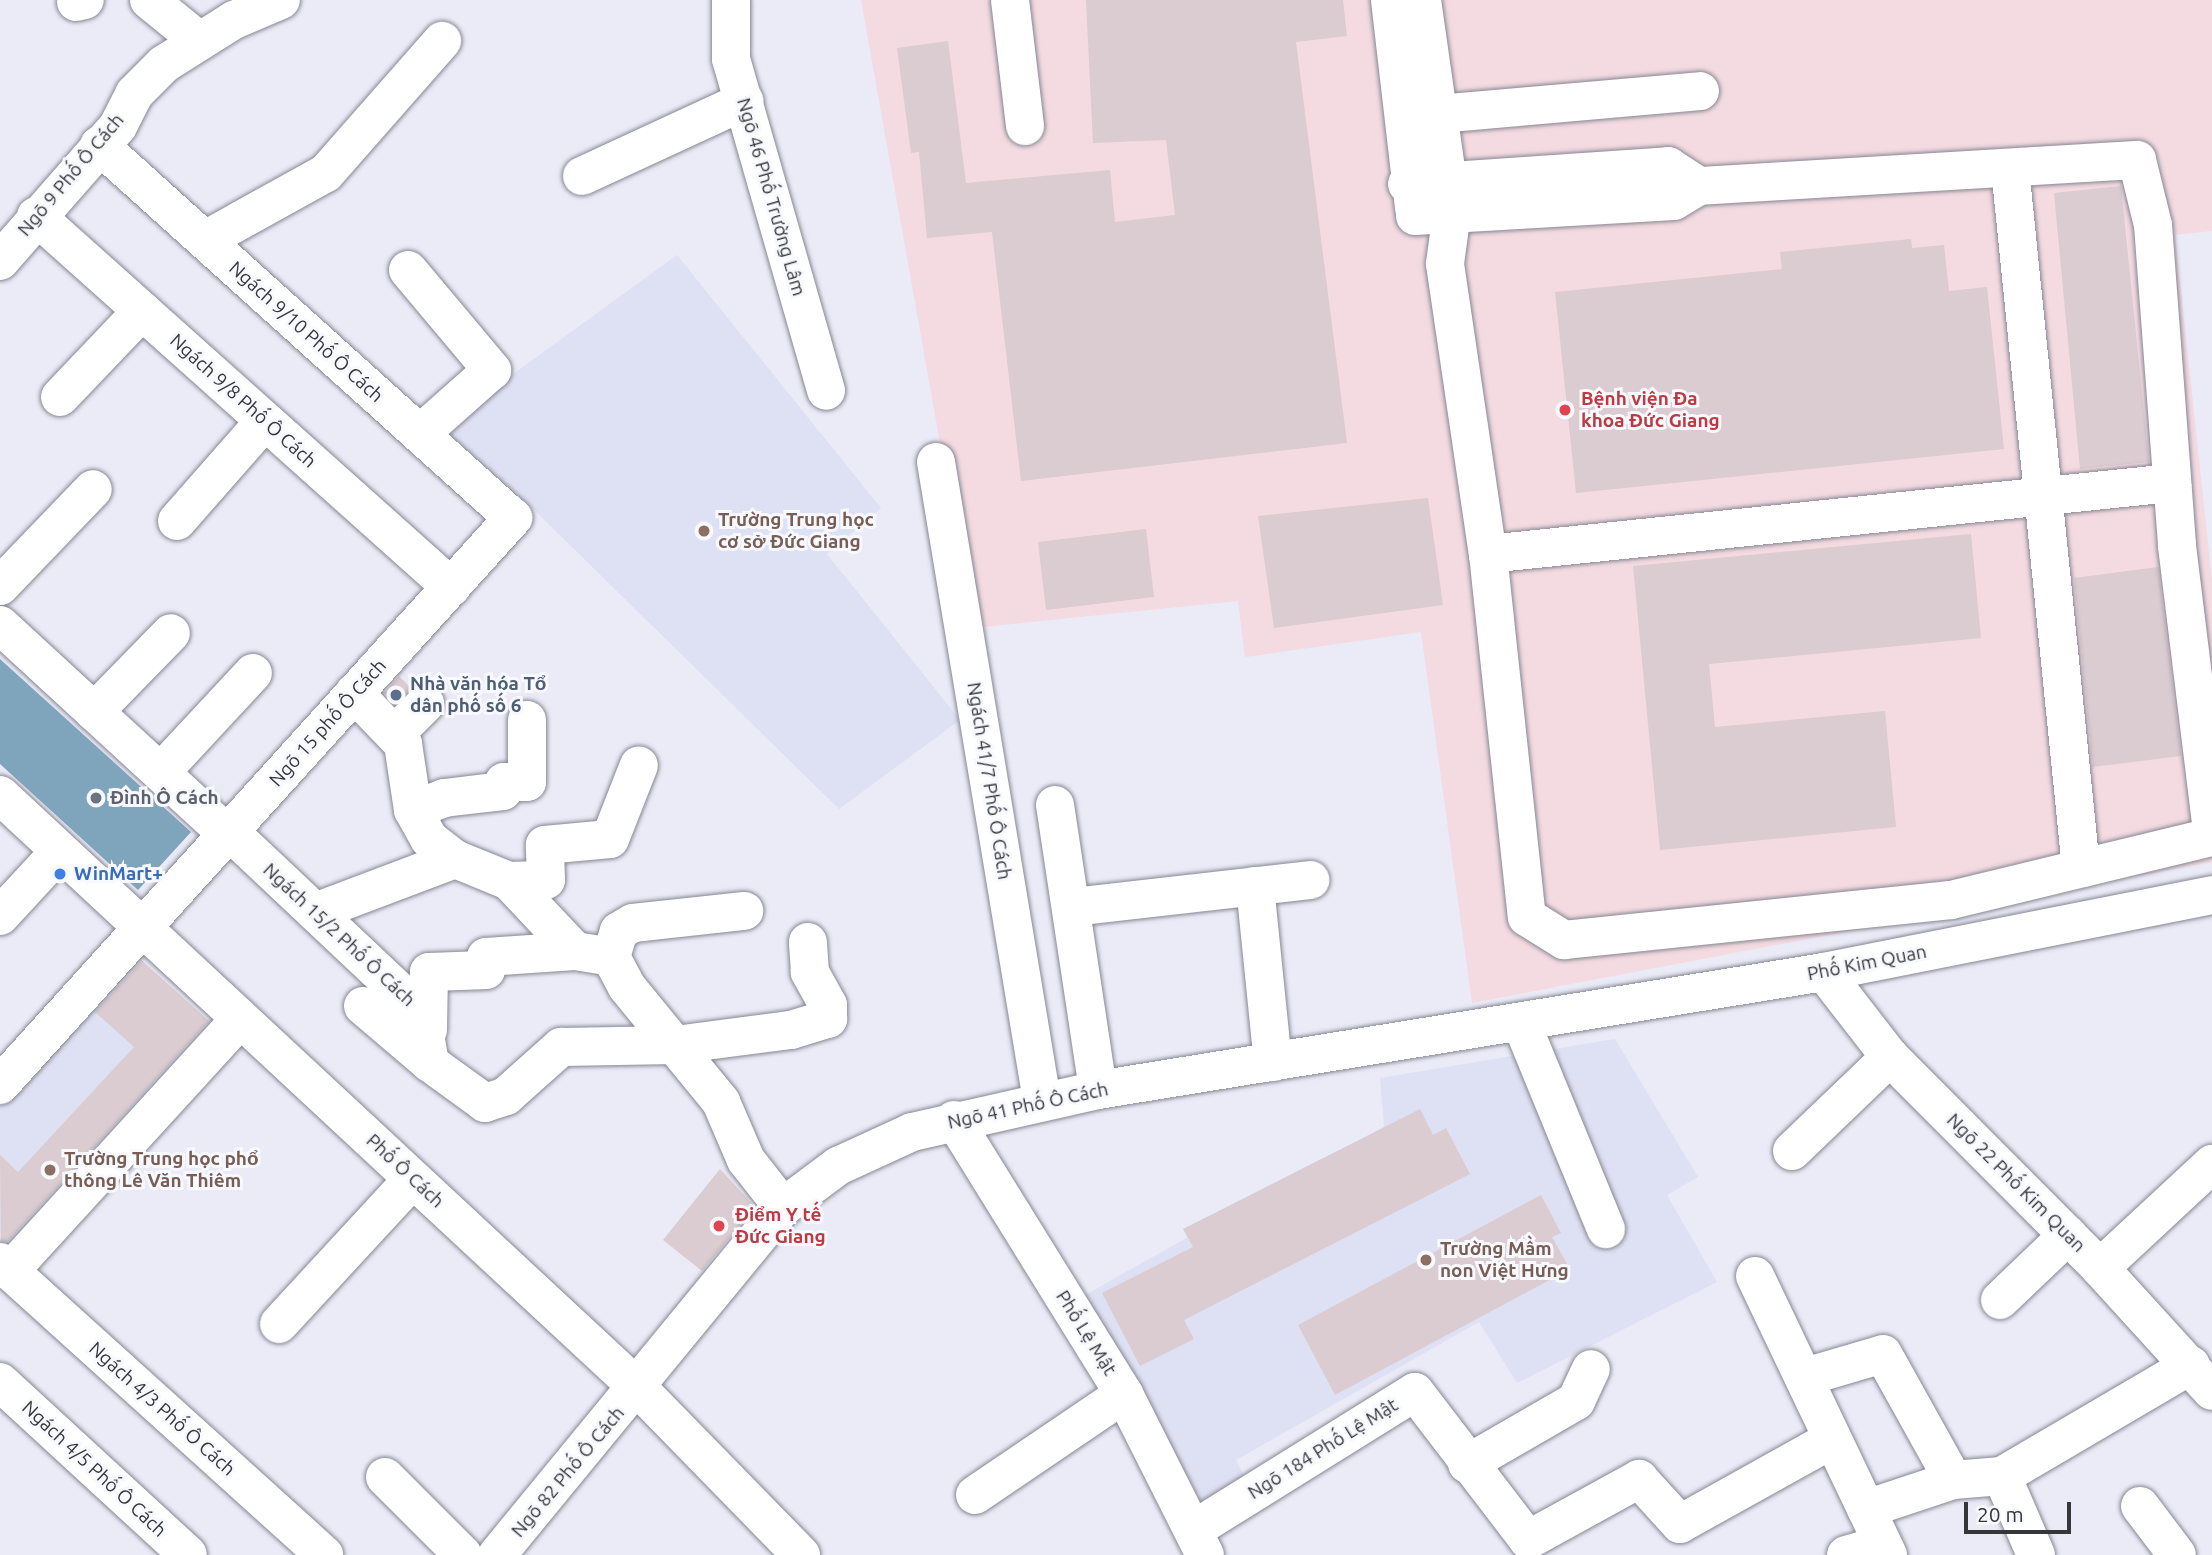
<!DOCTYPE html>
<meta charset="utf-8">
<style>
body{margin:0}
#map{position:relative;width:2212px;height:1555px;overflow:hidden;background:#eaebf7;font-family:Ubuntu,sans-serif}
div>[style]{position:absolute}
.built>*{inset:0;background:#dee0f3}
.medical>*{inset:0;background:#f4dae1}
.water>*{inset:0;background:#7fa5bd}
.building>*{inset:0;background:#daccd0}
.roads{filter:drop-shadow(0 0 2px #868792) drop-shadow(0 0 2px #868792)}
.minor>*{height:38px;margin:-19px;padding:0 19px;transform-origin:19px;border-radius:19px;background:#fff}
.dots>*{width:19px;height:19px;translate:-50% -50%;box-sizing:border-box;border:4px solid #f8f9fe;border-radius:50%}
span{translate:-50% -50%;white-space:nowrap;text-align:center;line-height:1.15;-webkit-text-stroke:6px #f8f9fe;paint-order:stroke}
.street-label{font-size:19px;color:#35363a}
.health-label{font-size:19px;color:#be3a42;font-weight:700}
.left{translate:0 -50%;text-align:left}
.education-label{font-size:19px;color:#785e54;font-weight:700}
.service-label{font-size:19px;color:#4e5e75;font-weight:700}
.worship-label{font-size:19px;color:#5b616d;font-weight:700}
.shop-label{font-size:19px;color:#366cbe;font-weight:700}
.scale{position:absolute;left:1964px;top:1502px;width:107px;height:32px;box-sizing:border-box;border:4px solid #35363a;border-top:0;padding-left:9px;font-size:21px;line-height:24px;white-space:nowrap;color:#35363a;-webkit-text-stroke:5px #f8f9fe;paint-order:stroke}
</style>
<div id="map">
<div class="built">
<i style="clip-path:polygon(677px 255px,881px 508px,827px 554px,960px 720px,839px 809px,524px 500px,440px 427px)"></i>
<i style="clip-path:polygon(134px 953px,224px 1035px,20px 1258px,0 1240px,0 1100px)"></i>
<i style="clip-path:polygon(1615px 1039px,1698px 1177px,1667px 1195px,1717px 1282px,1517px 1383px,1479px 1322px,1236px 1460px,1246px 1479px,1201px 1501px,1085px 1295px,1384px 1127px,1380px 1078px)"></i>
</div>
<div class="medical">
<i style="clip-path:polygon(861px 0,2212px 0,2212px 231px,2175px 235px,2212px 580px,2212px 862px,1472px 1003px,1421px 632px,1245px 657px,1238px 601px,973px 628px)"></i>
</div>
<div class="water">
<i style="clip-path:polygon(0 659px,191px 832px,138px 890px,0 764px)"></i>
</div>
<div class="building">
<i style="clip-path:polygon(1086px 0,1343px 0,1347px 36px,1296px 42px,1347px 443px,1021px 481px,992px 232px,927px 238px,919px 152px,911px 153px,897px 48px,948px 41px,966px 183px,1110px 170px,1115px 222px,1175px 215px,1166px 140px,1093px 143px)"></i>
<i style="clip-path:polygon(2121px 186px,2149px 462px,2080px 469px,2054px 193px)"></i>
<i style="clip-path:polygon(1911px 239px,1912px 248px,1944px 245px,1949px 291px,1987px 287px,2004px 449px,1576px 493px,1555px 292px,1782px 269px,1780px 252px)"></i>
<i style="clip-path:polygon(1428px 498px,1443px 605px,1274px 628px,1258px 516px)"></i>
<i style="clip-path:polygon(1146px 529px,1154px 597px,1046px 610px,1038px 542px)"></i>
<i style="clip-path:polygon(1971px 534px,1981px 638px,1709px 664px,1715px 727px,1885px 711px,1896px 827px,1660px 850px,1633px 566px)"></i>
<i style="clip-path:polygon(2158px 567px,2181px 756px,2093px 767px,2074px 578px)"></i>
<i style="clip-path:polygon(399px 676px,411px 688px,394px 704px,384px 693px)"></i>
<i style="clip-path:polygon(142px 961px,209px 1021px,7px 1242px,1px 1241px,0 1155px,18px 1172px,134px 1047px,95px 1012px)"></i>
<i style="clip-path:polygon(1420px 1109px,1433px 1135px,1446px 1128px,1470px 1174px,1184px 1320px,1194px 1339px,1140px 1366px,1102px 1293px,1193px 1247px,1183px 1229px)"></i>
<i style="clip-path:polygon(720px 1169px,755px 1207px,702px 1271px,663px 1240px)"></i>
<i style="clip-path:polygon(1541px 1195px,1561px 1233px,1552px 1237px,1570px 1269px,1335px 1395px,1298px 1325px)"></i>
</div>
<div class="roads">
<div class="minor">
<i style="left:149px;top:0;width:63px;rotate:39.2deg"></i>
<i style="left:731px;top:0;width:59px;rotate:90deg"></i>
<i style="left:731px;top:59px;width:345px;rotate:74deg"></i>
<i style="left:1010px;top:0;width:127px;rotate:83.2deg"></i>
<i style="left:1390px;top:0;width:210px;rotate:83.4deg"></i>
<i style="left:1422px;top:0;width:214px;rotate:81.9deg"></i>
<i style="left:1452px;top:212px;width:52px;rotate:97.7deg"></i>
<i style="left:1445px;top:264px;width:293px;rotate:81.6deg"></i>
<i style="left:1488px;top:554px;width:365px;rotate:83.9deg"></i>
<i style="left:1527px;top:917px;width:44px;rotate:31.9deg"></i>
<i style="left:1564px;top:940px;width:389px;rotate:-5.9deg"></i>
<i style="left:1951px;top:900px;width:268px;rotate:-13.6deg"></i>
<i style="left:76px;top:2px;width:9px;rotate:-13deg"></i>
<i style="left:1438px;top:114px;width:263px;rotate:-5deg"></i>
<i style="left:2010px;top:168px;width:704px;rotate:84.21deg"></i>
<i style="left:582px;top:176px;width:179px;rotate:-24.8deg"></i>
<i style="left:1407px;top:184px;width:262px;rotate:-3.9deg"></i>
<i style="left:1668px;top:166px;width:37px;rotate:33deg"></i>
<i style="left:36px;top:216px;width:557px;rotate:41.8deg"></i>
<i style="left:1415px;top:216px;width:259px;rotate:-3.3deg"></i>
<i style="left:1674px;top:201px;width:29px;rotate:-31deg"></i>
<i style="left:1699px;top:186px;width:439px;rotate:-3.4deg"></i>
<i style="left:2137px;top:160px;width:67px;rotate:76.2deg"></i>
<i style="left:2153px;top:225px;width:322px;rotate:85.7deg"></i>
<i style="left:2177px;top:546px;width:287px;rotate:83deg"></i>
<i style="left:205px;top:240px;width:138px;rotate:-29deg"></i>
<i style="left:326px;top:173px;width:176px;rotate:-48.7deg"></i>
<i style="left:0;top:261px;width:179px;rotate:-48.8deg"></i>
<i style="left:118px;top:126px;width:36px;rotate:-63deg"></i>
<i style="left:134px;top:94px;width:42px;rotate:-45deg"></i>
<i style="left:164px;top:64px;width:83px;rotate:-32.2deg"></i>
<i style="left:234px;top:20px;width:51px;rotate:-23.1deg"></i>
<i style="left:408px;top:270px;width:131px;rotate:50deg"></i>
<i style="left:492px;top:370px;width:96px;rotate:138.4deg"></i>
<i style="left:60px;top:397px;width:119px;rotate:-46.4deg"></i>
<i style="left:936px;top:462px;width:648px;rotate:80.58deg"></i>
<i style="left:177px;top:521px;width:133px;rotate:-48.7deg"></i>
<i style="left:1488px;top:554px;width:688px;rotate:-5.93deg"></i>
<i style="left:0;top:586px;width:134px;rotate:-46.2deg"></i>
<i style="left:0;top:625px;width:309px;rotate:42.6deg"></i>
<i style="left:354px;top:693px;width:71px;rotate:46.1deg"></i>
<i style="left:403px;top:744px;width:67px;rotate:81.4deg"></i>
<i style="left:413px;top:810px;width:33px;rotate:61deg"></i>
<i style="left:429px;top:839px;width:33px;rotate:38deg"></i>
<i style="left:455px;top:859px;width:58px;rotate:22.2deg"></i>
<i style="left:509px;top:881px;width:96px;rotate:46.7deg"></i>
<i style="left:575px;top:951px;width:36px;rotate:9deg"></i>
<i style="left:611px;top:957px;width:34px;rotate:62deg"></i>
<i style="left:627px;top:987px;width:149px;rotate:50.7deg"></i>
<i style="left:721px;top:1102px;width:63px;rotate:66.7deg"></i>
<i style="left:746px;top:1160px;width:60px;rotate:51.8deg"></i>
<i style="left:94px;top:712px;width:110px;rotate:-45.7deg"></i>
<i style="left:397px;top:732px;width:40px;rotate:-45deg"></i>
<i style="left:161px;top:772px;width:135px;rotate:-47.1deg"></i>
<i style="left:0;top:795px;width:872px;rotate:42.91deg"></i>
<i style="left:639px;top:1389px;width:232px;rotate:45.7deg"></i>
<i style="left:1055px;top:805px;width:288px;rotate:81.4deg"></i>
<i style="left:413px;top:810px;width:33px;rotate:-21deg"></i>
<i style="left:444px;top:798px;width:59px;rotate:-6.8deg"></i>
<i style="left:503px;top:791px;width:9px;rotate:-84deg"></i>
<i style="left:504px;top:782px;width:23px"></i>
<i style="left:527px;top:782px;width:62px;rotate:-90deg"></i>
<i style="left:229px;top:831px;width:264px;rotate:43.3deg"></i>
<i style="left:421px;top:1012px;width:52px;rotate:80deg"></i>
<i style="left:430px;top:1063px;width:68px;rotate:36deg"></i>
<i style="left:485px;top:1103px;width:22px;rotate:-18deg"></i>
<i style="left:506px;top:1096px;width:74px;rotate:-41.7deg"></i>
<i style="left:561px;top:1047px;width:114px;rotate:-1deg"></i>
<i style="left:675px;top:1045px;width:117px;rotate:-7.4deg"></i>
<i style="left:791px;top:1030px;width:39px;rotate:-17deg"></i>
<i style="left:828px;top:1019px;width:14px;rotate:-90deg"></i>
<i style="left:828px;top:1005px;width:38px;rotate:-119deg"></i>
<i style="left:810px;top:972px;width:30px;rotate:-94deg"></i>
<i style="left:509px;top:881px;width:37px;rotate:-2deg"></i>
<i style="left:546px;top:880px;width:35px;rotate:-92deg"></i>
<i style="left:545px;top:845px;width:65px;rotate:-5.3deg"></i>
<i style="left:610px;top:839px;width:79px;rotate:-68.6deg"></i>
<i style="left:1255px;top:886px;width:177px;rotate:84.2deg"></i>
<i style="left:1073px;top:907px;width:239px;rotate:-6.5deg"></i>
<i style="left:315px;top:912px;width:150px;rotate:-20.7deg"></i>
<i style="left:0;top:916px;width:88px;rotate:-47.3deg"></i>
<i style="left:611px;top:957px;width:27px;rotate:-73deg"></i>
<i style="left:619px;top:931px;width:16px;rotate:-30deg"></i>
<i style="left:633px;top:923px;width:112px;rotate:-6.2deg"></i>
<i style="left:1824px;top:972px;width:108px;rotate:52.2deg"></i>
<i style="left:1890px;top:1057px;width:298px;rotate:45.1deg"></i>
<i style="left:2100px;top:1268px;width:166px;rotate:47.7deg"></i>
<i style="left:363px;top:1006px;width:88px;rotate:40.4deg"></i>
<i style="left:1521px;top:1022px;width:224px;rotate:67.7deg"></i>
<i style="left:428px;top:1030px;width:58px;rotate:-89deg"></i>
<i style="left:429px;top:972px;width:57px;rotate:-2deg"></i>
<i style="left:486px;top:970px;width:13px;rotate:-90deg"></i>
<i style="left:486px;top:957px;width:89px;rotate:-3.9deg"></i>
<i style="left:0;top:1085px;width:765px;rotate:-47.86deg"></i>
<i style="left:513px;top:518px;width:557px;rotate:-137.98deg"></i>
<i style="left:954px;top:1120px;width:322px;rotate:58.2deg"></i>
<i style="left:1124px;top:1394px;width:180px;rotate:63.3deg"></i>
<i style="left:1792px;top:1151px;width:136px;rotate:-43.8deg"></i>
<i style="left:0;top:1262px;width:437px;rotate:42.1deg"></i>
<i style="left:2100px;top:1268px;width:153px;rotate:-42.9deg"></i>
<i style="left:10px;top:1271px;width:341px;rotate:-47.6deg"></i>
<i style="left:1755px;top:1276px;width:309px;rotate:64.5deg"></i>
<i style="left:2000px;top:1300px;width:94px;rotate:-43.7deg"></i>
<i style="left:279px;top:1324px;width:197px;rotate:-47.3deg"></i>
<i style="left:1805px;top:1377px;width:81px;rotate:-16.4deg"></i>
<i style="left:1883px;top:1354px;width:144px;rotate:60.9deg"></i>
<i style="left:0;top:1382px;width:255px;rotate:42.6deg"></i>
<i style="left:1467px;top:1464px;width:126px;rotate:-30deg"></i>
<i style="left:1576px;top:1401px;width:35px;rotate:-65deg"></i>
<i style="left:2002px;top:1476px;width:86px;rotate:66.7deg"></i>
<i style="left:385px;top:1477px;width:110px;rotate:45deg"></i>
<i style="left:975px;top:1495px;width:180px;rotate:-34.1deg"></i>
<i style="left:2140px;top:1506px;width:61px;rotate:52.9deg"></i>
<i style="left:1866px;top:1509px;width:92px;rotate:-18.4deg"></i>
<i style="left:1953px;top:1480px;width:49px;rotate:-4.7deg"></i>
<i style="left:2002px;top:1476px;width:219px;rotate:-30.4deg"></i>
<i style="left:1193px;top:1530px;width:261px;rotate:-31.9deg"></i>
<i style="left:1415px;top:1392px;width:186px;rotate:52.6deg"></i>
<i style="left:1528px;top:1540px;width:127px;rotate:-28.8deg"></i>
<i style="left:1639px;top:1479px;width:61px;rotate:47.7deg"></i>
<i style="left:1680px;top:1524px;width:173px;rotate:-29.1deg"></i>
<i style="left:497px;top:1555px;width:450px;rotate:-50.6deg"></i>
<i style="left:783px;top:1207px;width:69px;rotate:-36.7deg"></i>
<i style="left:838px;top:1166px;width:81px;rotate:-24.7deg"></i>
<i style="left:912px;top:1132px;width:191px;rotate:-12.7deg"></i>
<i style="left:1098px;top:1090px;width:736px;rotate:-9.23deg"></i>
<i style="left:1824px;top:972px;width:396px;rotate:-11.2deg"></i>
<i style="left:1846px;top:1555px;width:37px;rotate:-16deg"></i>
</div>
</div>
<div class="dots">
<i style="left:1565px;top:410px;background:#e0444e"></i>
<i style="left:704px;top:531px;background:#8d6e63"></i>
<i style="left:396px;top:695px;background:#5c6f8a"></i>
<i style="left:96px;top:798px;background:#6b7280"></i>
<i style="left:60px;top:874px;background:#3f7fe0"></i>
<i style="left:50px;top:1170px;background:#8d6e63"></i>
<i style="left:719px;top:1226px;background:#e0444e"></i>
<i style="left:1426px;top:1260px;background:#8d6e63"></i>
</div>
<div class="street-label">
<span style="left:71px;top:175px;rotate:-50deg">Ngõ 9 Phố Ô Cách</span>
<span style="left:771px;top:197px;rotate:74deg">Ngõ 46 Phố Trường Lâm</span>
<span style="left:306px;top:332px;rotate:42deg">Ngách 9/10 Phố Ô Cách</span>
<span style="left:243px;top:401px;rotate:42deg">Ngách 9/8 Phố Ô Cách</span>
<span style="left:328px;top:723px;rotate:-48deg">Ngõ 15 phố Ô Cách</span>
<span style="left:989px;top:781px;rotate:81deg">Ngách 41/7 Phố Ô Cách</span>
<span style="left:339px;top:935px;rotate:43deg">Ngách 15/2 Phố Ô Cách</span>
<span style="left:1867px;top:963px;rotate:-11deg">Phố Kim Quan</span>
<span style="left:1028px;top:1106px;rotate:-12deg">Ngõ 41 Phố Ô Cách</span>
<span style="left:405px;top:1171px;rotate:43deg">Phố Ô Cách</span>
<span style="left:2016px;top:1183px;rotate:45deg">Ngõ 22 Phố Kim Quan</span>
<span style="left:1086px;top:1333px;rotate:58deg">Phố Lệ Mật</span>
<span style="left:162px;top:1409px;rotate:42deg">Ngách 4/3 Phố Ô Cách</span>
<span style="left:1323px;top:1449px;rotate:-32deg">Ngõ 184 Phố Lệ Mật</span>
<span style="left:94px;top:1469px;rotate:43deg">Ngách 4/5 Phố Ô Cách</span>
<span style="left:568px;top:1472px;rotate:-50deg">Ngõ 82 Phố Ô Cách</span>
</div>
<div class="health-label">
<span class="left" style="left:1581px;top:410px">Bệnh viện Đa<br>khoa Đức Giang</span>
<span class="left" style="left:735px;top:1226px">Điểm Y tế<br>Đức Giang</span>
</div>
<div class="education-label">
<span class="left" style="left:718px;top:531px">Trường Trung học<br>cơ sở Đức Giang</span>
<span class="left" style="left:64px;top:1170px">Trường Trung học phổ<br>thông Lê Văn Thiêm</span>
<span class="left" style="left:1440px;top:1260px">Trường Mầm<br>non Việt Hưng</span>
</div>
<div class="service-label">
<span class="left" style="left:410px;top:695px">Nhà văn hóa Tổ<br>dân phố số 6</span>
</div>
<div class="worship-label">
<span class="left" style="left:110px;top:798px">Đình Ô Cách</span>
</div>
<div class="shop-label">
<span class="left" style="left:74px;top:874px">WinMart+</span>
</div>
<div class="scale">20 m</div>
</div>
